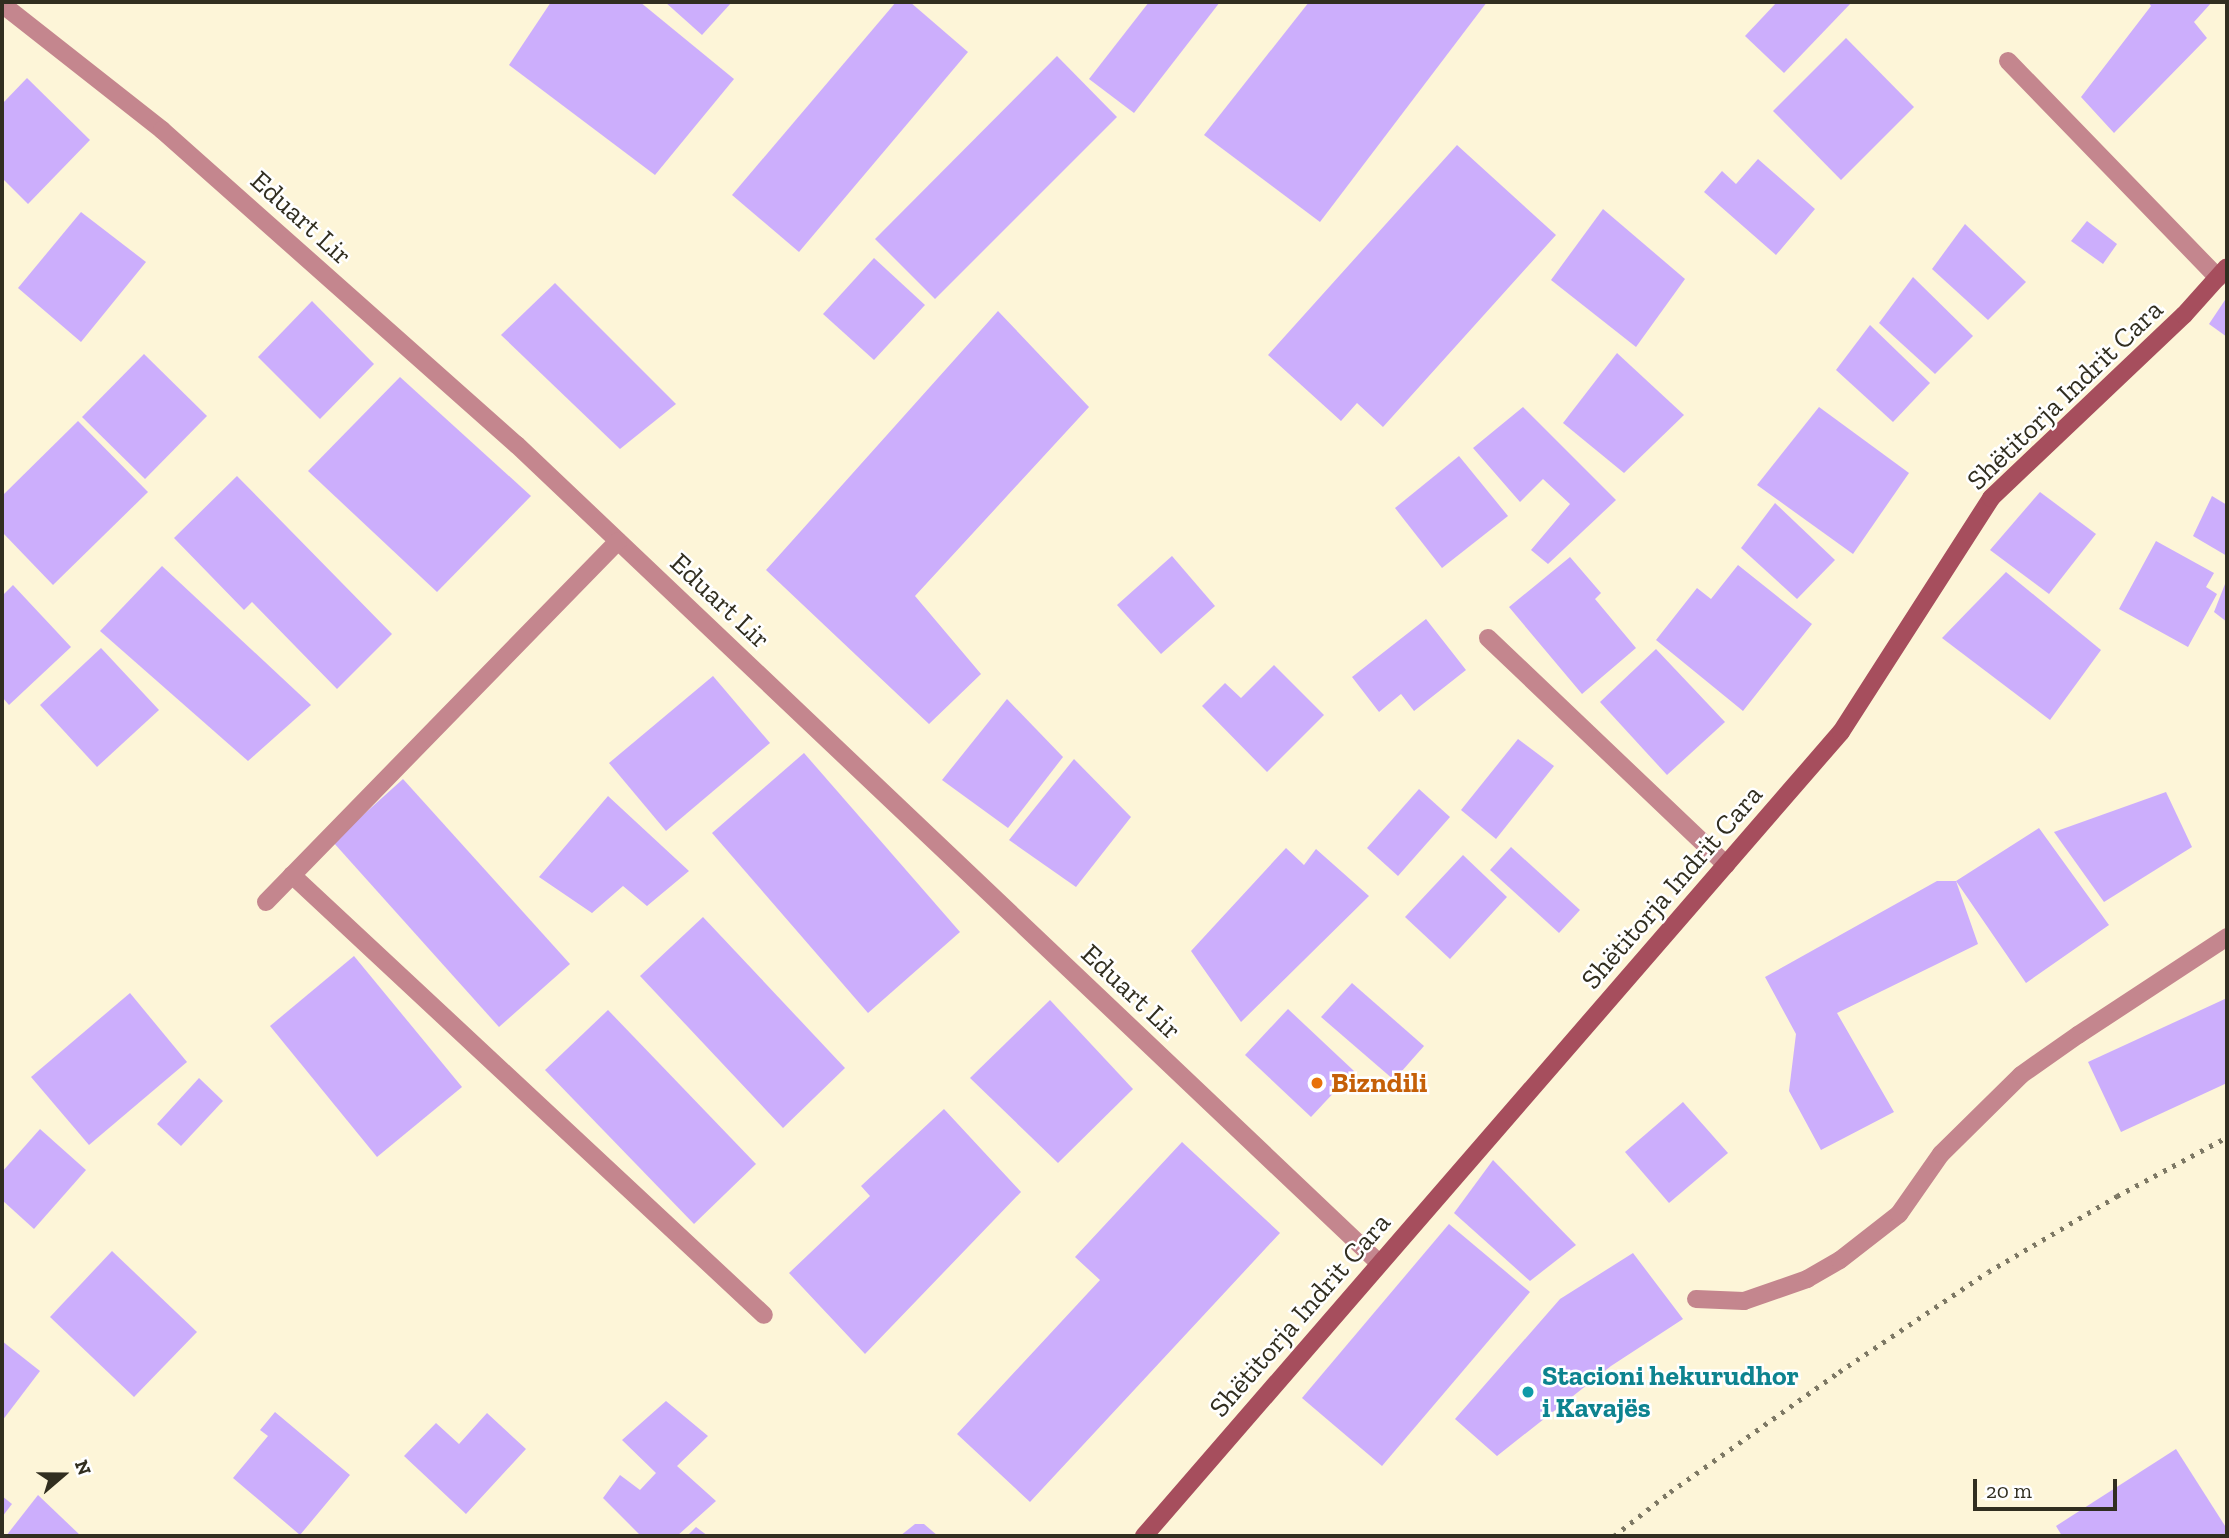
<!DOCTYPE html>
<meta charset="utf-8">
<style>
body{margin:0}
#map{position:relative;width:2229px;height:1538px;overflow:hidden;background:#fdf5d8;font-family:"Zilla Slab",serif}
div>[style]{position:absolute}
.building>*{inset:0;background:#ccaefc}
.service>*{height:18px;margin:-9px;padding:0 9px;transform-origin:9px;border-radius:9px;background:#c4868e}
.minor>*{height:18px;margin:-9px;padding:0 9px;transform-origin:9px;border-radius:9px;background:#c4868e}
.secondary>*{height:18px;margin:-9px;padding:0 9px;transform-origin:9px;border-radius:9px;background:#a64e5d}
.rail>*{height:5px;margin-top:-2.5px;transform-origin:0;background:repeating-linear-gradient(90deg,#7d7864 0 3.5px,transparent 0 10.5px)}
.dots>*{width:19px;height:19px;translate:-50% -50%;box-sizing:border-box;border:4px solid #fff;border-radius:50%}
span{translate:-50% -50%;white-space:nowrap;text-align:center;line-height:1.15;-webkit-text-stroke:5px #fff;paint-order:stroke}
.street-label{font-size:28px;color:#312e20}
.food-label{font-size:28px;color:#c56008;font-weight:700}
.left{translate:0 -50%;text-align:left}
.culture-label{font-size:28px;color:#0d838f;font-weight:700}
.frame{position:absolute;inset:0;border:4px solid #312e20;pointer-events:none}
.north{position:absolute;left:28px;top:1440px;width:70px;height:70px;-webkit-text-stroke:5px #fff;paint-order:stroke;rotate:70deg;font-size:19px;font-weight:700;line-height:28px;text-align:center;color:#312e20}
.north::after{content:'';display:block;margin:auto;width:24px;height:32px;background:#312e20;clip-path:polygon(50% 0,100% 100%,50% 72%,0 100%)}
.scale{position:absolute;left:1973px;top:1479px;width:144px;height:32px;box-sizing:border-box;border:4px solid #312e20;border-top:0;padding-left:9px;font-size:21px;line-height:24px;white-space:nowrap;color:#312e20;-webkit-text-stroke:5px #fff;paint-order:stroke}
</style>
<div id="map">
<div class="building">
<i style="clip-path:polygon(551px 2px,640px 2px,734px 79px,655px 175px,509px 65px)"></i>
<i style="clip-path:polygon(665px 2px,732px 2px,702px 35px)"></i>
<i style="clip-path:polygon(896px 2px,910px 2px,968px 52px,799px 252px,732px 195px)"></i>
<i style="clip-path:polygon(1149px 2px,1220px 2px,1134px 113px,1089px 79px)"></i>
<i style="clip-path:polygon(1309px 2px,1487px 2px,1320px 222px,1204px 135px)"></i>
<i style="clip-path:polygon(1777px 2px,1852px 2px,1784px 73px,1745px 36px)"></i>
<i style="clip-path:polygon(2148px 2px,2212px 2px,2194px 22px,2207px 38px,2114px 133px,2081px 97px,2151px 6px)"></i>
<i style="clip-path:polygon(1846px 38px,1914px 107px,1841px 180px,1773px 111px)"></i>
<i style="clip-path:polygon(1057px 56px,1117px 117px,935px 299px,875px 239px)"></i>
<i style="clip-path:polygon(27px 78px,90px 140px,28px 204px,2px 178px,2px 104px)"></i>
<i style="clip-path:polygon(1457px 145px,1556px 235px,1383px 427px,1357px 403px,1341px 421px,1268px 355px)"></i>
<i style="clip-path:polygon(1758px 159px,1815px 209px,1776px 255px,1704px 192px,1722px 171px,1736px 184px)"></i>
<i style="clip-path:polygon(1603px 209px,1685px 279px,1636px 347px,1551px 280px)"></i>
<i style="clip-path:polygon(81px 212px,146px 262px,81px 342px,18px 288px)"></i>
<i style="clip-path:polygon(2087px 221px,2117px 244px,2103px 264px,2071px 241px)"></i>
<i style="clip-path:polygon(1965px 224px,2026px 282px,1988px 320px,1932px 269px)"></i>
<i style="clip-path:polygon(874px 258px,925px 305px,874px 360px,823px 314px)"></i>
<i style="clip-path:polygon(1913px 277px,1973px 336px,1935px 374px,1879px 323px)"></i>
<i style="clip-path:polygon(555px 283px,676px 404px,620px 449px,501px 335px)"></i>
<i style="clip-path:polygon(2227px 297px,2227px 337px,2209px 324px)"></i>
<i style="clip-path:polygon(312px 301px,374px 364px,320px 419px,258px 357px)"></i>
<i style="clip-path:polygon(998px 311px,1089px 407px,915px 596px,981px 674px,929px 724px,766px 570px)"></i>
<i style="clip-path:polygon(1870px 325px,1930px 383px,1893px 422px,1836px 370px)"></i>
<i style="clip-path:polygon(1617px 353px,1684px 415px,1624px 473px,1563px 423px)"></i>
<i style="clip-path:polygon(144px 354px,207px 416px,145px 479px,82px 417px)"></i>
<i style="clip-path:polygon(400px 377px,531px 496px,437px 592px,308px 471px)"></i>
<i style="clip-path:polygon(1523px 407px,1616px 500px,1548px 564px,1531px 550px,1570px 504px,1543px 479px,1520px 502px,1473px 448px)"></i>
<i style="clip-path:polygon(1819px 407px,1909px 473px,1853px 554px,1757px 485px)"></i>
<i style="clip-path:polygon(78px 421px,148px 492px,53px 585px,2px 532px,2px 496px)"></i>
<i style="clip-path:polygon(1459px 456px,1508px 516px,1442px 568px,1395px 508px)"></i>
<i style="clip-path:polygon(237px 476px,392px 634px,337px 689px,252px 602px,244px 610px,174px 538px)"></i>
<i style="clip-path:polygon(2040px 492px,2096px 534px,2049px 594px,1990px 550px)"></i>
<i style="clip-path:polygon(2212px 496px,2227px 505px,2227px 556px,2193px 536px)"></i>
<i style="clip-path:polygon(1775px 503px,1835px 560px,1797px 599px,1741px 548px)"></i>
<i style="clip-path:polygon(2156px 541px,2214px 573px,2206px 587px,2217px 594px,2188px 647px,2119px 609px)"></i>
<i style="clip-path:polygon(1172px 556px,1215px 606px,1161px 654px,1117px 605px)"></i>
<i style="clip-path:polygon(1570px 557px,1601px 593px,1595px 599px,1636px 648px,1582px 694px,1509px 607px)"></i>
<i style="clip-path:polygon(1738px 565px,1812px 624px,1743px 711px,1656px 640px,1697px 588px,1711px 599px)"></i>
<i style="clip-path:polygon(162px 566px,311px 705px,248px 761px,100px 631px)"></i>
<i style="clip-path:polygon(2006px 572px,2101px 650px,2050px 720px,1942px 638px)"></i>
<i style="clip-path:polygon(2227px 579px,2227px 622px,2214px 612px)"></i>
<i style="clip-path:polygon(13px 585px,71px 647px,9px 705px,2px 697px,2px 596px)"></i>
<i style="clip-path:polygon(1426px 619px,1466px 670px,1414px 711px,1401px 694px,1379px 712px,1352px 677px)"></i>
<i style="clip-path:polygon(101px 648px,159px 710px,97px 767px,40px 705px)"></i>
<i style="clip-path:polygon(1656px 649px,1725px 722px,1667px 775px,1600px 702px)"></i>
<i style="clip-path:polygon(1274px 665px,1324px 715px,1267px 772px,1202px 706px,1225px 683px,1241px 698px)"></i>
<i style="clip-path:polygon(713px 676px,770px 743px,666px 831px,609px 763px)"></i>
<i style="clip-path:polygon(1007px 699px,1063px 757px,1008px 828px,942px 780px)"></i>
<i style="clip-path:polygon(1518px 739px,1554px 766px,1496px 839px,1461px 810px)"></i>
<i style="clip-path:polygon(804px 753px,960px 932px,868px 1013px,712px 833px)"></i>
<i style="clip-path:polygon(1074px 759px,1131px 817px,1076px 887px,1009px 840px)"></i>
<i style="clip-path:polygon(403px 779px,570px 964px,499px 1027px,333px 842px)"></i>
<i style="clip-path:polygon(1419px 789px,1450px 817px,1398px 876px,1367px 848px)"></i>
<i style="clip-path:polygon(2166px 792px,2192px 847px,2104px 902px,2054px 832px)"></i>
<i style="clip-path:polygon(608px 796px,689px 871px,647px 906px,623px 886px,592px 913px,539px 877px)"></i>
<i style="clip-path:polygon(2039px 828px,2109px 925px,2026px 983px,1956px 881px,1978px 944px,1837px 1013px,1894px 1112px,1821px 1150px,1789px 1091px,1796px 1034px,1765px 977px,1937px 881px,1956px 881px)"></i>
<i style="clip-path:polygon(1511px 847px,1580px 910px,1559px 933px,1490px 870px)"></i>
<i style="clip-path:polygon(1286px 848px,1304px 865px,1316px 849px,1369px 896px,1241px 1022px,1191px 951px)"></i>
<i style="clip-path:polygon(1463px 855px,1507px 897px,1450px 959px,1405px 917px)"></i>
<i style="clip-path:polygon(703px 917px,845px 1068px,783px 1128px,640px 976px)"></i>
<i style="clip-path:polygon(354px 956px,462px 1087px,377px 1157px,270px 1026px)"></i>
<i style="clip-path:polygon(1352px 983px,1424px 1046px,1394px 1080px,1321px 1017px)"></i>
<i style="clip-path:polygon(130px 993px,187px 1062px,89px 1145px,31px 1077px)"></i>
<i style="clip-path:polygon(2227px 998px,2227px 1083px,2121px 1132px,2088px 1062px)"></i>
<i style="clip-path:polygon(1050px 1000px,1133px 1089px,1058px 1163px,970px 1078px)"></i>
<i style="clip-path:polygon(1288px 1009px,1354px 1071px,1311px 1117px,1245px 1055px)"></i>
<i style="clip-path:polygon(608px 1010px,756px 1164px,694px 1224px,545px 1070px)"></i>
<i style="clip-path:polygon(199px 1078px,223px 1101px,181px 1146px,157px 1124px)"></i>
<i style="clip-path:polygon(1683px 1102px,1728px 1153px,1669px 1203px,1625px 1152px)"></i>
<i style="clip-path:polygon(944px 1109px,1021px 1192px,865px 1354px,789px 1273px,870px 1196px,861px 1186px)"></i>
<i style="clip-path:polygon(40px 1129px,86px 1170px,34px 1229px,2px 1200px,2px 1172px)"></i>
<i style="clip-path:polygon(1182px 1142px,1280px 1233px,1030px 1502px,957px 1434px,1100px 1280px,1075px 1257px)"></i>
<i style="clip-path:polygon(1493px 1160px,1576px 1245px,1530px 1281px,1454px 1213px)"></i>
<i style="clip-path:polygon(1449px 1224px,1530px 1292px,1382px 1466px,1302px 1398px)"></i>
<i style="clip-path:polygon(112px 1251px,197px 1332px,134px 1397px,50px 1317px)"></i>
<i style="clip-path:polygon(1633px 1253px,1683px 1319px,1611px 1366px,1497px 1456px,1455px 1419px,1560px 1299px)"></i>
<i style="clip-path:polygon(2px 1341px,40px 1371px,2px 1421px)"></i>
<i style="clip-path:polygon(666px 1401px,708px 1436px,677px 1466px,716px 1501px,677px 1536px,641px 1536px,603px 1498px,620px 1475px,640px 1490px,656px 1473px,622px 1440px)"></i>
<i style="clip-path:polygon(275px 1412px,350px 1475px,300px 1535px,233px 1478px,268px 1436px,260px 1430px)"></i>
<i style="clip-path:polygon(487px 1413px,526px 1449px,466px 1514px,404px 1456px,436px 1423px,459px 1444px)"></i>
<i style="clip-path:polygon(2176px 1449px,2227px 1529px,2227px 1536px,2062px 1536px,2056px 1526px)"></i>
<i style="clip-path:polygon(38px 1495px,81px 1536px,6px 1536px)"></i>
<i style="clip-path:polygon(2px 1496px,12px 1504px,2px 1517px)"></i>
<i style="clip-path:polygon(915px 1524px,924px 1524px,938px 1536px,900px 1536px)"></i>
<i style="clip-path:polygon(696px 1527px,708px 1536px,687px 1536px)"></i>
</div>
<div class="service">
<i style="left:2008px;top:61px;width:302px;rotate:45.9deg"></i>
<i style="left:1488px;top:638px;width:329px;rotate:43.6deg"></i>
<i style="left:1696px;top:1299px;width:48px;rotate:2.4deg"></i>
<i style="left:1744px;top:1301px;width:67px;rotate:-19.2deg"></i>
<i style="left:1807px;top:1279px;width:38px;rotate:-30deg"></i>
<i style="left:1840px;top:1260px;width:75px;rotate:-37.9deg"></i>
<i style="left:1899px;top:1214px;width:73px;rotate:-55deg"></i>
<i style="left:1941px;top:1154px;width:112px;rotate:-44.6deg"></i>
<i style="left:2021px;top:1075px;width:70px;rotate:-35.1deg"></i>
</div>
<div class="minor">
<i style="left:2px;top:4px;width:204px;rotate:38.2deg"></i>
<i style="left:162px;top:130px;width:475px;rotate:41.6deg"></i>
<i style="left:517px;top:445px;width:1188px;rotate:43.5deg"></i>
<i style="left:292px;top:875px;width:645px;rotate:42.99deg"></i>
<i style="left:266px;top:902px;width:504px;rotate:-45.72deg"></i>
<i style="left:2078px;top:1035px;width:178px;rotate:-33.3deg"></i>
</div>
<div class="secondary">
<i style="left:1144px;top:1536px;width:1064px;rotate:-49.08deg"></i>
<i style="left:1841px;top:732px;width:278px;rotate:-57.3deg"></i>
<i style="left:1991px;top:498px;width:266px;rotate:-43.5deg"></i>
<i style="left:2184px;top:315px;width:64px;rotate:-48.1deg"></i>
</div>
<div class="rail">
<i style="left:1614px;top:1536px;width:71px;rotate:-38.2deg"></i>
<i style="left:1670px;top:1492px;width:207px;rotate:-35.4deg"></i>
<i style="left:1839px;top:1372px;width:179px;rotate:-33.9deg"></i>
<i style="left:1988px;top:1272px;width:150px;rotate:-30.5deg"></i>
<i style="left:2117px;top:1196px;width:125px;rotate:-28.2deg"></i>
</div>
<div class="dots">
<i style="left:1317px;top:1083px;background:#e8710a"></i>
<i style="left:1528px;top:1392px;background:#0f9aa8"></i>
</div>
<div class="street-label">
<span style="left:301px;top:218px;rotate:42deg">Eduart Lir</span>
<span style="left:2065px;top:395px;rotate:-44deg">Shëtitorja Indrit Cara</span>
<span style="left:720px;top:601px;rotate:43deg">Eduart Lir</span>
<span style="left:1672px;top:887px;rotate:-49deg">Shëtitorja Indrit Cara</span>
<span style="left:1131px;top:992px;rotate:43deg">Eduart Lir</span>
<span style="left:1300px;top:1315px;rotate:-49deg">Shëtitorja Indrit Cara</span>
</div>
<div class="food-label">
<span class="left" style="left:1331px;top:1083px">Bizndili</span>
</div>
<div class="culture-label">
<span class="left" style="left:1542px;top:1392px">Stacioni hekurudhor<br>i Kavajës</span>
</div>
<div class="frame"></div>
<div class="north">N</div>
<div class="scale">20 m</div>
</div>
